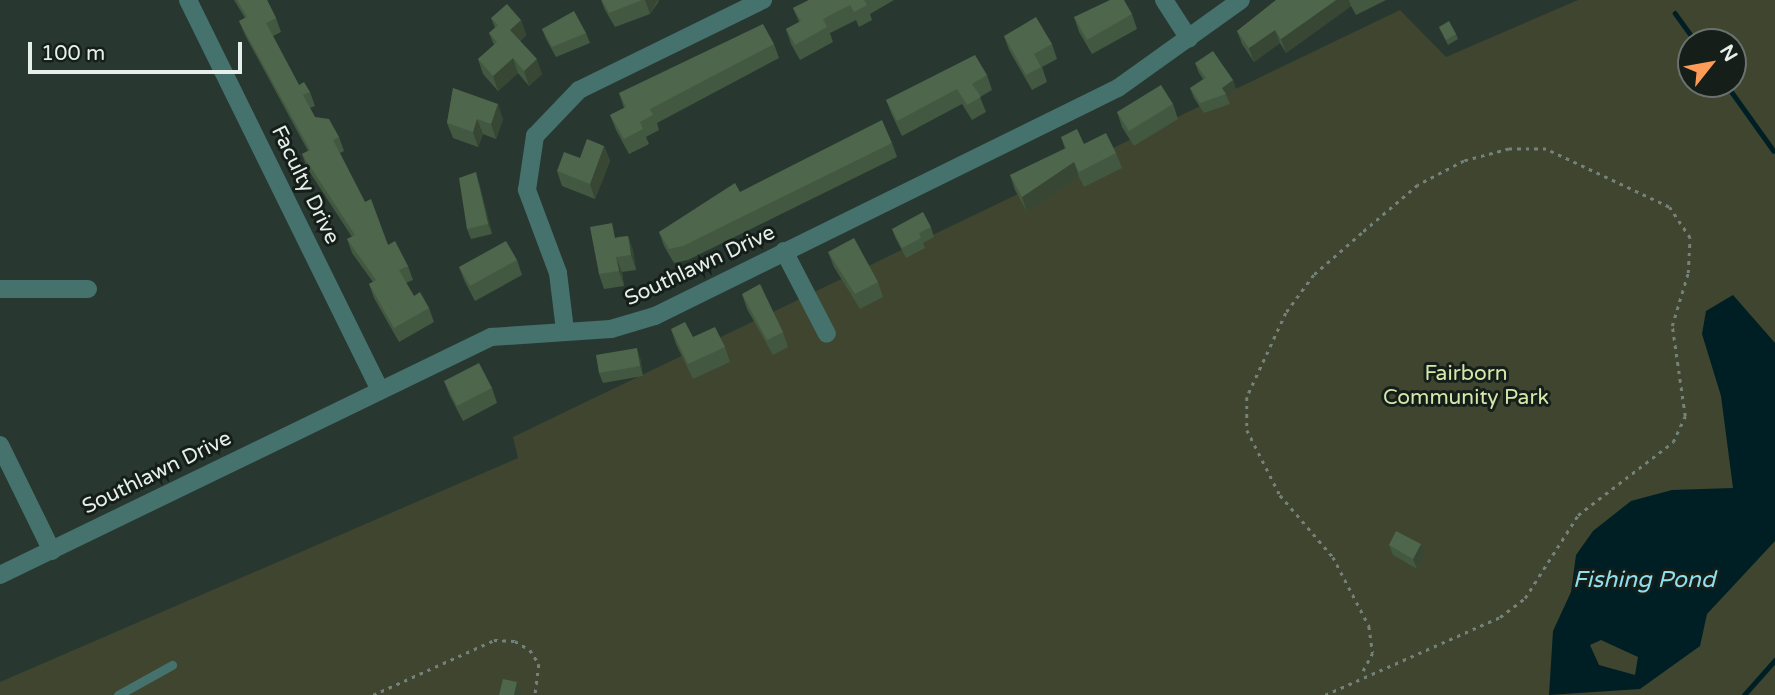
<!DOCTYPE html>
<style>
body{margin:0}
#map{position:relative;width:1775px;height:695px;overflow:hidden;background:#283831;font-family:"Varela Round",sans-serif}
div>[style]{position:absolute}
.green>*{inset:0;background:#3f452e}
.water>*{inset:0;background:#001f24}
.stream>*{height:4.5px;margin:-2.25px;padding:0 2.25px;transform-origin:2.25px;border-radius:2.25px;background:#001f24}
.path>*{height:2.5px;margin-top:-1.25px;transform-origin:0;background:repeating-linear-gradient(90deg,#74827c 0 3.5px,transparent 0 8.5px)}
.service>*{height:9px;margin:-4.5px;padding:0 4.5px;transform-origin:4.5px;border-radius:4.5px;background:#46726d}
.minor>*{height:18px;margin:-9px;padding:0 9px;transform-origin:9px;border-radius:9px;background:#46726d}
.wall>*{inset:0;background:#435840}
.shaded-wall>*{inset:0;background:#374734}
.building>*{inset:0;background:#4e664b}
span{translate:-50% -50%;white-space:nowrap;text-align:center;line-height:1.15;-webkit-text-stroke:6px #161e1a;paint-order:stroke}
.street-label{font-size:21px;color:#e6f0eb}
.park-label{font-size:21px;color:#d6e7aa}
.water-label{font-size:23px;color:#8fe0ed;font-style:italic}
.north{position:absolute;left:1677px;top:28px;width:70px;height:70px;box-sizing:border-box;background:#161e1a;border:2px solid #69726e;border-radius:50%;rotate:59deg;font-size:19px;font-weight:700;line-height:28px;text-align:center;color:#e6f0eb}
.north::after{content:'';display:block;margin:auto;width:24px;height:32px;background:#fd9c56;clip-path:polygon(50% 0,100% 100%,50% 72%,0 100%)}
.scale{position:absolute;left:28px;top:42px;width:214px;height:32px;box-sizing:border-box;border:4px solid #e6f0eb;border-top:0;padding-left:9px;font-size:21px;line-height:24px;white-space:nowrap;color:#e6f0eb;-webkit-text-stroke:5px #161e1a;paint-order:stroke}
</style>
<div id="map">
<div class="green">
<i style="clip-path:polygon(evenodd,1578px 0,1775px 0,1775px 695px,0 695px,0 682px,518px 458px,513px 437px,1400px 10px,1446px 57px,1578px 0,1691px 42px,1733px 42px,1733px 84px,1691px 84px,1691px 42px)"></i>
</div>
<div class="water">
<i style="clip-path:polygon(evenodd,1733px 295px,1775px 343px,1775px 541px,1707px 614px,1700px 646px,1640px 689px,1549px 695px,1553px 631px,1571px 592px,1576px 555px,1593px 531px,1631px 501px,1672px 490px,1733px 488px,1721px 396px,1702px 334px,1706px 311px,1733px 295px,1601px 640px,1638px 657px,1635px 675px,1599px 665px,1590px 645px,1601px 640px)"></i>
</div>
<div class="stream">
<i style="left:1675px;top:13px;width:36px;rotate:54deg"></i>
<i style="left:1726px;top:84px;width:82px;rotate:54.4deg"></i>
<i style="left:1744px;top:695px;width:47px;rotate:-48.5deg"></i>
</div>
<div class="path">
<i style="left:373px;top:695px;width:133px;rotate:-24.4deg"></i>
<i style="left:494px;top:640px;width:21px;rotate:3deg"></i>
<i style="left:515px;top:641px;width:17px;rotate:31deg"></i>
<i style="left:530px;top:650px;width:17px;rotate:57deg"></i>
<i style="left:539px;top:664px;width:31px;rotate:97deg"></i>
<i style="left:1325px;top:695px;width:192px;rotate:-24deg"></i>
<i style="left:1500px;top:617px;width:31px;rotate:-37deg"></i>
<i style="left:1525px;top:598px;width:98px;rotate:-57.4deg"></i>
<i style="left:1578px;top:515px;width:120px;rotate:-37.5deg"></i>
<i style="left:1673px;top:442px;width:29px;rotate:-65deg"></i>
<i style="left:1685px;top:416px;width:91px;rotate:-98.2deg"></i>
<i style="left:1672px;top:326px;width:55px;rotate:-73.2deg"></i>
<i style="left:1688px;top:273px;width:35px;rotate:-87deg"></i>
<i style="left:1690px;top:238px;width:37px;rotate:-124deg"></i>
<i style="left:1669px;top:207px;width:136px;rotate:-154.8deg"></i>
<i style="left:1546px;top:149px;width:37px;rotate:180deg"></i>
<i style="left:1509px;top:149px;width:47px;rotate:165.1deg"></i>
<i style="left:1464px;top:161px;width:52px;rotate:152.4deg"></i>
<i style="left:1418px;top:185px;width:74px;rotate:139.4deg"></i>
<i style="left:1362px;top:233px;width:64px;rotate:138.8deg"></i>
<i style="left:1314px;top:275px;width:47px;rotate:126.4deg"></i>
<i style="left:1286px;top:313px;width:93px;rotate:114.9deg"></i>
<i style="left:1247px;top:397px;width:33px;rotate:90deg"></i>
<i style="left:1247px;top:430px;width:73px;rotate:63.1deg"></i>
<i style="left:1280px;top:495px;width:82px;rotate:49.5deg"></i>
<i style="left:1333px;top:557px;width:78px;rotate:62.4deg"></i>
<i style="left:1369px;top:626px;width:27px;rotate:82deg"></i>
<i style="left:1373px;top:653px;width:24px;rotate:118deg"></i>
</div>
<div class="service">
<i style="left:118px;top:695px;width:62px;rotate:-29.1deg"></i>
</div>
<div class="minor">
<i style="left:188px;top:0;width:435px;rotate:63.8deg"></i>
<i style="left:1164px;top:0;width:46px;rotate:57.3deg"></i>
<i style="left:784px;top:251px;width:93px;rotate:62.6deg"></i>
<i style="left:0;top:289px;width:88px"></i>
<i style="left:565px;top:330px;width:57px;rotate:-97deg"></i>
<i style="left:558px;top:273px;width:89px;rotate:-110.5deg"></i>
<i style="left:527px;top:190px;width:55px;rotate:-81.6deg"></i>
<i style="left:535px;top:136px;width:64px;rotate:-46.3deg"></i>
<i style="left:579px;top:90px;width:205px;rotate:-26.1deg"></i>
<i style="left:0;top:445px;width:118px;rotate:63.9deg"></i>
<i style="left:0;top:575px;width:546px;rotate:-25.86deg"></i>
<i style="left:491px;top:337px;width:120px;rotate:-3.8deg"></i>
<i style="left:611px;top:329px;width:46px;rotate:-16.5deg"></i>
<i style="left:655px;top:316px;width:516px;rotate:-26.22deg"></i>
<i style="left:1118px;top:88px;width:151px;rotate:-35.6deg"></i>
</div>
<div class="wall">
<i style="clip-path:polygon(234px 0,267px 0,276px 18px,281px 32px,273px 36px,299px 85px,310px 92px,315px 106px,310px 108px,315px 117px,339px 137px,344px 151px,340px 153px,365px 202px,388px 245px,408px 266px,413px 280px,406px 283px,414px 296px,429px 308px,434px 322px,399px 342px,374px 298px,369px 284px,373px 282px,352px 253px,347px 239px,352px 237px,307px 168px,302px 154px,308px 151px,245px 35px,239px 21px,245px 18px)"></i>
<i style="clip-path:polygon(601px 0,658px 0,659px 1px,650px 14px,615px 27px,605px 10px)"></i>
<i style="clip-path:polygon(809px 0,894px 0,870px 14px,872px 20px,859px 27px,856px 20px,830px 33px,833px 42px,800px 60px,791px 44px,786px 29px,799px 22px,793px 8px)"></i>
<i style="clip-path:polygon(1276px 0,1386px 0,1356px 15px,1351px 6px,1286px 53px,1280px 43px,1254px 62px,1242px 44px,1237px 31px)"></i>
<i style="clip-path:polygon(1132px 14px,1137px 29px,1092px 54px,1079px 32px,1074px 17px)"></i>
<i style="clip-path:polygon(491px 18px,521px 20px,526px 35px,520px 41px,542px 74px,529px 86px,518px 73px,498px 91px,483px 74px,478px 59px,494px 45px,489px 33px,495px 28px)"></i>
<i style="clip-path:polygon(1439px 27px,1456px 34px,1458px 39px,1448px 45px)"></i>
<i style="clip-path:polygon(542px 29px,586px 33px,590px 43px,556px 57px,546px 39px)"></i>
<i style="clip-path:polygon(1004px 36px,1052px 44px,1057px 59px,1042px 67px,1047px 82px,1032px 90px,1009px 50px)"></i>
<i style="clip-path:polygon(774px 44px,779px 58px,657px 123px,659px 130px,646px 137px,649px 144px,629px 154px,616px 130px,610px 115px,624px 108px,619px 93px)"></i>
<i style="clip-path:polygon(1195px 63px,1233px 80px,1236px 90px,1227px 97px,1230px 104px,1204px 113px,1194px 98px,1190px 88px,1203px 79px,1199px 73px)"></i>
<i style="clip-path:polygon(987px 75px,992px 90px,980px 97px,986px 112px,972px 120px,962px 104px,902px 136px,892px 115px,886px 100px)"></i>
<i style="clip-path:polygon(453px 88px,503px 119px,496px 139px,483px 134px,478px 147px,453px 138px,447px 123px)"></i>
<i style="clip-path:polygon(1173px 104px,1178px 119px,1134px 146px,1122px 127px,1117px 112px)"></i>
<i style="clip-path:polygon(1061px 137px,1116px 153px,1122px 168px,1084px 187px,1079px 177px,1027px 212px,1015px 190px,1010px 175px,1065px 149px)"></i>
<i style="clip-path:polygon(892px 143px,897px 157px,688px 260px,674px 263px,664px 246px,659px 232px,740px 192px)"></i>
<i style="clip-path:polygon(604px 146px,610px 161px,595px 199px,562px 186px,557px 171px)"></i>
<i style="clip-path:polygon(479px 183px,492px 234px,471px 239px,467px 229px)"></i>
<i style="clip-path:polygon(931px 227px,934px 237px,923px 243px,925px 248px,906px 258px,896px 239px,892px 229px)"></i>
<i style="clip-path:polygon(628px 236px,633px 251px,636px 270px,622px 272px,624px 286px,604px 289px,599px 274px,617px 237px)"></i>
<i style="clip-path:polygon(828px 252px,878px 282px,883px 297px,860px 309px,834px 267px)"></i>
<i style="clip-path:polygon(517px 260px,522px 275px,475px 301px,465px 282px,459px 267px)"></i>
<i style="clip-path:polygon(742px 294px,783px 332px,788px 347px,773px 355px,747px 309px)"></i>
<i style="clip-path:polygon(671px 329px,693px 337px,725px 347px,730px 362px,693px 379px,676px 344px)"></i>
<i style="clip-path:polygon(640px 358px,643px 376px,603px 383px,599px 373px)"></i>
<i style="clip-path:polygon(444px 381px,492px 388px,497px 403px,463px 421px,450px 396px)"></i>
<i style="clip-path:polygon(1421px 544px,1425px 554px,1417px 569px,1393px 555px,1389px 545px)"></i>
</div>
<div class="shaded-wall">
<i style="clip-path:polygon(645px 0,658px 0,650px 14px)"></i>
<i style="clip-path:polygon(1336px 0,1349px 0,1351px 6px,1286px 53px,1281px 39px)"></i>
<i style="clip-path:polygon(521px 20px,526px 35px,515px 45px,510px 30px)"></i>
<i style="clip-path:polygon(1275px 30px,1280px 43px,1254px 62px,1249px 48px)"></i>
<i style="clip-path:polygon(513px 58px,518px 73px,498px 91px,493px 76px)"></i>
<i style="clip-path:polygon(537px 59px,542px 74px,529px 86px,524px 71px)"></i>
<i style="clip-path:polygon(1233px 80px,1236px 90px,1227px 97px,1222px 88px)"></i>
<i style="clip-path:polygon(498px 104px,503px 119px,496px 139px,491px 124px)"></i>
<i style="clip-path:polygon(477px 119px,483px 134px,478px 147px,473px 132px)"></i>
<i style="clip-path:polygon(604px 146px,610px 161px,595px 199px,590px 184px)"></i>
<i style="clip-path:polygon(1074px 162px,1079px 177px,1027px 212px,1022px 197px)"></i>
<i style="clip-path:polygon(476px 172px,479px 183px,492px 234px,488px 224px)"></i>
<i style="clip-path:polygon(628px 236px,633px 251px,636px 270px,631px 255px)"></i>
<i style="clip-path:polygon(616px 257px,622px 272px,624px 286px,619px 271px)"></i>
<i style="clip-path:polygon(637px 348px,640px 358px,643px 376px,640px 366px)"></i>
<i style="clip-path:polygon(1421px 544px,1425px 554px,1417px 569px,1413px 559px)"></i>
<i style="clip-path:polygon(517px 682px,521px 692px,520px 695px,514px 695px)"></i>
</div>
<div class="building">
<i style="clip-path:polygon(237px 0,267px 0,276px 18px,266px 23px,299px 85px,304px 82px,310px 92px,303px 95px,315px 117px,329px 119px,339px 137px,333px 140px,365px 202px,371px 199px,388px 245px,395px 241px,408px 266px,399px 270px,414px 296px,420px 292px,429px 308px,394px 328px,369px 284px,376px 280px,347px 239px,355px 235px,302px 154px,310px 150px,239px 21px,247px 17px)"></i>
<i style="clip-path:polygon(602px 0,642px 0,609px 13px)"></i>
<i style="clip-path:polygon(809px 0,864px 0,867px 5px,854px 12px,850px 5px,823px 19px,827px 27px,795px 45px,786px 29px,801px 21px,793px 8px)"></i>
<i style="clip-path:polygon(1110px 0,1124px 0,1132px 14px,1087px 40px,1074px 17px)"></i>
<i style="clip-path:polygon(1276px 0,1336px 0,1281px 39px,1275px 30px,1249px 48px,1237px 31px)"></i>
<i style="clip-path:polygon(507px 4px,521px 20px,510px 30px,537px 59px,524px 71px,513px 58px,493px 76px,478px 59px,497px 42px,489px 33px,498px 25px,491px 18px)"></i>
<i style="clip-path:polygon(574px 11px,586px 33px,552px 47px,542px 29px)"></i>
<i style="clip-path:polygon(1036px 17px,1052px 44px,1034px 54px,1041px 67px,1026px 75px,1004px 36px)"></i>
<i style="clip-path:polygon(1449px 21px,1456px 34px,1446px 40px,1439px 27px)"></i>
<i style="clip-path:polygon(763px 24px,774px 44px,650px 109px,653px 115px,640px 122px,643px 129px,624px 139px,610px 115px,626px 107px,619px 93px)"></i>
<i style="clip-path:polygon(1213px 51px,1233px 80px,1222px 88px,1226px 94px,1200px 103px,1190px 88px,1206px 78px,1195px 63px)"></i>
<i style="clip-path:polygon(975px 55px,987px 75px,972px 84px,981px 97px,967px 105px,957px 89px,897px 121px,886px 100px)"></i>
<i style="clip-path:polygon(1161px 85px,1173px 104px,1129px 131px,1117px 112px)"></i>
<i style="clip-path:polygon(453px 88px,498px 104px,491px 124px,477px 119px,473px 132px,447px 123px)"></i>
<i style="clip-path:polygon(882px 120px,892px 143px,683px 246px,669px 249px,659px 232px,735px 183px,740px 192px)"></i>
<i style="clip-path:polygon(1077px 129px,1084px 144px,1106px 133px,1116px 153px,1079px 172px,1074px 162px,1022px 197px,1010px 175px,1066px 148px,1061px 137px)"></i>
<i style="clip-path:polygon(587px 139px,604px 146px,590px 184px,557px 171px,564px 152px,580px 158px)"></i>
<i style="clip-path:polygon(476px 172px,488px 224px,467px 229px,459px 178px)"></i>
<i style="clip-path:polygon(923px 212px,931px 227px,919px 233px,921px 238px,902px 248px,892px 229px)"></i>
<i style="clip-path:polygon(612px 223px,615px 238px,628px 236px,631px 255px,616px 257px,619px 271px,599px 274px,590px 227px)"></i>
<i style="clip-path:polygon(854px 238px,878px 282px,855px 294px,828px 252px)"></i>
<i style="clip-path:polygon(506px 241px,517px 260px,470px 286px,459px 267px)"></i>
<i style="clip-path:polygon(760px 284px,783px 332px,767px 340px,742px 294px)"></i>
<i style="clip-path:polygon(685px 322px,693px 337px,715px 327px,725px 347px,688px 364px,671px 329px)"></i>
<i style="clip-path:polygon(637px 348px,640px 366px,599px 373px,596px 355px)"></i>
<i style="clip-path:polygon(479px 363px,492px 388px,457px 406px,444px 381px)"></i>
<i style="clip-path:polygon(1396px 531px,1421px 544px,1413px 559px,1389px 545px)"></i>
<i style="clip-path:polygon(503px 679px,517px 682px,514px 695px,499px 695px)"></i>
</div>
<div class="street-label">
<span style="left:305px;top:185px;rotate:64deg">Faculty Drive</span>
<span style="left:700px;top:266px;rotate:-25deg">Southlawn Drive</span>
<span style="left:157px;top:473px;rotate:-26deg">Southlawn Drive</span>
</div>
<div class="park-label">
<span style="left:1466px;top:386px">Fairborn<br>Community Park</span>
</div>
<div class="water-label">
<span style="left:1644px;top:580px">Fishing Pond</span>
</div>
<div class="north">N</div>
<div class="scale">100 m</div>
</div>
